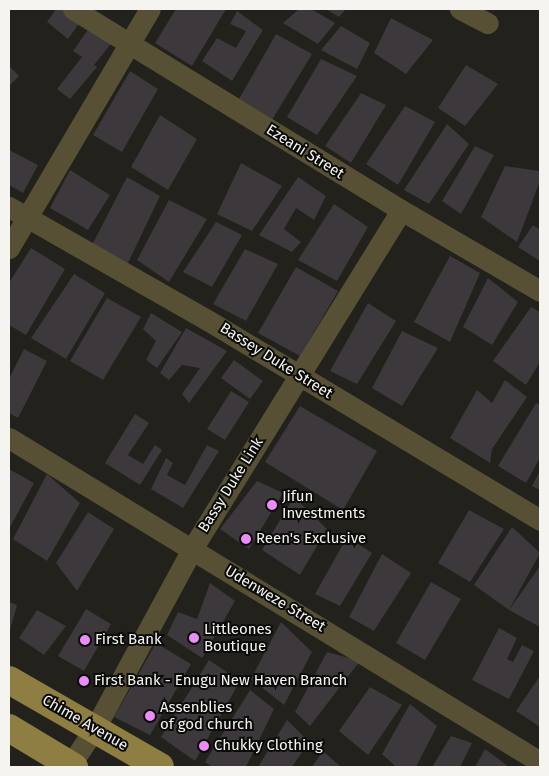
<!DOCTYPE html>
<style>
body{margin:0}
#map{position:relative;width:549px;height:776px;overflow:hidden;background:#22211c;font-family:"Fira Sans",sans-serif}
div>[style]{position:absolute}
.building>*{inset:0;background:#3c383c}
.minor>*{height:21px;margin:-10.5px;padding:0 10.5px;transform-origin:10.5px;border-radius:10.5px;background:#575034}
.primary>*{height:28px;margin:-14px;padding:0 14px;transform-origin:14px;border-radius:14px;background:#8e7e42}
.dots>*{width:14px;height:14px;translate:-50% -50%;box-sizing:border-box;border:2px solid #0b0b09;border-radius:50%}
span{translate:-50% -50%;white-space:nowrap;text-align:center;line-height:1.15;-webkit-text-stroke:4px #0b0b09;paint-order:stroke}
.street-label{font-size:15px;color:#f5f4f1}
.poi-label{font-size:15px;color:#f5f4f1}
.left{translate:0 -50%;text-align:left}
.frame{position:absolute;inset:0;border:10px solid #f5f4f1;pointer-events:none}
</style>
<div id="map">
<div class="building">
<i style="clip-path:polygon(56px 9px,68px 9px,83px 18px,68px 39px,47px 22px)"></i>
<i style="clip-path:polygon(176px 9px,226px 9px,192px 66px,155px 43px)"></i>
<i style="clip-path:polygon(299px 9px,311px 9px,335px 23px,318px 44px,283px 23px)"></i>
<i style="clip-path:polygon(326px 9px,346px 9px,339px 17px)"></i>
<i style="clip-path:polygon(237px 11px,263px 30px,232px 81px,202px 61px,217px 38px,236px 48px,246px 31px,230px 24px)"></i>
<i style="clip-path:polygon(391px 18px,433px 40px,406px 74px,374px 53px)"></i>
<i style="clip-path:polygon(92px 24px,114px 40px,94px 65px,97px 67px,70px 99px,57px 89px,82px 57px,73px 51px)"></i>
<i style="clip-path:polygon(341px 26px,370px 43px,357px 69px,321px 50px)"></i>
<i style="clip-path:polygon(276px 34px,312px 54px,272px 120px,239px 99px)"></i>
<i style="clip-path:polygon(321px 59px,357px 76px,317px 135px,287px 117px)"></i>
<i style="clip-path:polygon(466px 65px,498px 84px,465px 126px,438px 108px)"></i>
<i style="clip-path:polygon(9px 66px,19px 76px,9px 86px)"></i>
<i style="clip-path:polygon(130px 71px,158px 89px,122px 152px,93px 135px)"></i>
<i style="clip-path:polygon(361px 93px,386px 105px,351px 163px,325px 146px)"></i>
<i style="clip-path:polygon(405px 106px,435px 122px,398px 185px,366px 164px)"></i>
<i style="clip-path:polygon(160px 115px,197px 139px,168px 190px,131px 167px)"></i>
<i style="clip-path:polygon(447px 124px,469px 144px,429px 204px,404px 190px)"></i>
<i style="clip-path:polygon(475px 146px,494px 155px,461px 214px,442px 201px)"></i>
<i style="clip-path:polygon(9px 150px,38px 165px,23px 193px,9px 185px)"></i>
<i style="clip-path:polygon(241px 163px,282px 186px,252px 231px,217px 214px)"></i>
<i style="clip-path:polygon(505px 166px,540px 171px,540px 181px,517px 242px,481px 217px)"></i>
<i style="clip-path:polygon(70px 170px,110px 195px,88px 230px,50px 208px)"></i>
<i style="clip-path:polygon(127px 177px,160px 196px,128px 263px,92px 245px)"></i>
<i style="clip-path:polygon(298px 177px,326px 196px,314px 220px,296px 208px,284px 229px,301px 242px,292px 252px,259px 235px)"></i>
<i style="clip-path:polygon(169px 200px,207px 219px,169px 282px,137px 260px)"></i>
<i style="clip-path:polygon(334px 204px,368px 227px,337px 281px,298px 260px)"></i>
<i style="clip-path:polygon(216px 222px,242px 235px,212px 287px,183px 272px)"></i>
<i style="clip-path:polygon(533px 225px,540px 230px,540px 261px,518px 247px)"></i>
<i style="clip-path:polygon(31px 248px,65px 269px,26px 335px,9px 325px,9px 283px)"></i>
<i style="clip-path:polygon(245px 249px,278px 264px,246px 321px,213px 304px)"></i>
<i style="clip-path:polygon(450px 256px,480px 273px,450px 342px,414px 322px)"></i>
<i style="clip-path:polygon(296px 267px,338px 291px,300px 356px,258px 333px)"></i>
<i style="clip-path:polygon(74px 274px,105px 293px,66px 359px,31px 338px)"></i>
<i style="clip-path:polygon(488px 278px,518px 302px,492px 345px,463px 327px)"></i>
<i style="clip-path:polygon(107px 298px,141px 317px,103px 380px,70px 361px)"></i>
<i style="clip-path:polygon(368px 303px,396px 321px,357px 384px,330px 371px)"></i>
<i style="clip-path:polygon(531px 307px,540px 312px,540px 362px,526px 385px,493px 361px)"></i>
<i style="clip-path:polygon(151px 313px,182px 332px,157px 368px,146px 360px,156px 341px,143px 329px)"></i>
<i style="clip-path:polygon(186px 328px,227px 351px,189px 403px,182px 394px,200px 368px,182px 365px,169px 380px,160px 373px)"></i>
<i style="clip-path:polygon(402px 331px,438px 348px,402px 406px,372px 388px)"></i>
<i style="clip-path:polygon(24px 349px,47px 361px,18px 418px,9px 413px,9px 379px)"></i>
<i style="clip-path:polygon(234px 360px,263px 381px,250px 399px,221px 378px)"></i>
<i style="clip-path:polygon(505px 380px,527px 397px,492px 449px,490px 463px,450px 438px,477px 390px,492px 403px)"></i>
<i style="clip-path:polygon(231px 391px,249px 402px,225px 440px,207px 429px)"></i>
<i style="clip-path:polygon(536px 403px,540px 405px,540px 458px,526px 483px,498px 466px)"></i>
<i style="clip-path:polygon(300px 406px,377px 451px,343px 510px,265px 462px)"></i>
<i style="clip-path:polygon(135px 414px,149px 423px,128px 455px,143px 464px,155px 445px,162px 450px,140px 485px,105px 463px)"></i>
<i style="clip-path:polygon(207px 445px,219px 451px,183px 508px,151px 489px,166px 458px,173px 463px,167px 475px,185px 485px)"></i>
<i style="clip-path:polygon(9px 469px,34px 483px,9px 529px)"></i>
<i style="clip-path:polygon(540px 471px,540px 490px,532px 486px)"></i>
<i style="clip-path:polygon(47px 474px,80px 503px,47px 561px,13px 539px)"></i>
<i style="clip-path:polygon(257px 481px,283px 493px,249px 549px,220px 529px)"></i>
<i style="clip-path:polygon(294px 497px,327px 529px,300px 575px,262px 550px)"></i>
<i style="clip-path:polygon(469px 510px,504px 529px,470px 582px,438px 563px)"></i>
<i style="clip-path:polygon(88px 512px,114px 529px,77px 591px,56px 563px)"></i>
<i style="clip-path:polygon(512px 527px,540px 553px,509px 610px,474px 585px)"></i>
<i style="clip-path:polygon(347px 537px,372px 553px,340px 606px,315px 594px)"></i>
<i style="clip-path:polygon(382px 554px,411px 573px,374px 631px,349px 617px)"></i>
<i style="clip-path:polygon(540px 566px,540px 627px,509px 610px)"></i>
<i style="clip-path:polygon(431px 582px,461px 599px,425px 660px,396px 643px)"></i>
<i style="clip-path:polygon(210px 583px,235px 601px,202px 658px,167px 635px,178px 612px,197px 619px)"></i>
<i style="clip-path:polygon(9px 602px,17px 605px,9px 633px)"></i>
<i style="clip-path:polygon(86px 609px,111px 624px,84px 671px,58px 656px)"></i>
<i style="clip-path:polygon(37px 610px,66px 626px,44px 655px,19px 638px)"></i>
<i style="clip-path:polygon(281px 622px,312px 652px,284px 705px,251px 679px)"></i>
<i style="clip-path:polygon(499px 628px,517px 638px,507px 659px,513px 662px,522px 645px,534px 651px,509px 699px,472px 680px)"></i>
<i style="clip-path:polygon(156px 643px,191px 664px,150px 735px,114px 717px)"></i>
<i style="clip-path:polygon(327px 652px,360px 661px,310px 726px,295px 712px)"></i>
<i style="clip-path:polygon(209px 660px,240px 681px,195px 761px,161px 737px)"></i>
<i style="clip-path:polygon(540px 676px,540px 727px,516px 711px)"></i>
<i style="clip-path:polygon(370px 687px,402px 705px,368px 755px,339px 731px)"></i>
<i style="clip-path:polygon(250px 690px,274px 709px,246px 767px,212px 767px,205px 762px)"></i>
<i style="clip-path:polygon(410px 704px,437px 726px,416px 767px,396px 767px,382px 754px)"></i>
<i style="clip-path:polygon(287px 720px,309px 742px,292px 767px,258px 767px)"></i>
<i style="clip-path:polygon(451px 736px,472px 743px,460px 767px,432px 767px)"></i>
<i style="clip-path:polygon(485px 749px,509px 767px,475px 767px)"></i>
<i style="clip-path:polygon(323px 751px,341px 767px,312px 767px)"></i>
</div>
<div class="minor">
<i style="left:73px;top:9px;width:385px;rotate:31.5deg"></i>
<i style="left:401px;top:210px;width:161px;rotate:30.2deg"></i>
<i style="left:460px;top:9px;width:31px;rotate:27deg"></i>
<i style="left:9px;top:207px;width:230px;rotate:29.7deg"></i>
<i style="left:209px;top:321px;width:386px;rotate:31deg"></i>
<i style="left:9px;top:248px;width:277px;rotate:-59.5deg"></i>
<i style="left:9px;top:438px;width:622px;rotate:31.39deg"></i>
<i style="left:69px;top:767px;width:47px;rotate:-56.3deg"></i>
<i style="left:95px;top:728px;width:204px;rotate:-61.5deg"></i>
<i style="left:192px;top:549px;width:398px;rotate:-58.3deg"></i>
</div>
<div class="primary">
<i style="left:9px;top:680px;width:174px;rotate:29.9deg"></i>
<i style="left:9px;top:728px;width:76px;rotate:31deg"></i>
</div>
<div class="dots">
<i style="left:272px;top:505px;background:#ec8cfa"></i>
<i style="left:246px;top:539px;background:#ec8cfa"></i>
<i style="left:194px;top:638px;background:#ec8cfa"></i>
<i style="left:85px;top:640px;background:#ec8cfa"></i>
<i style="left:84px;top:681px;background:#ec8cfa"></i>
<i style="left:150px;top:716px;background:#ec8cfa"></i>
<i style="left:204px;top:746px;background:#ec8cfa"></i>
</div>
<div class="street-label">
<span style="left:305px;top:152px;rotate:32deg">Ezeani Street</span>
<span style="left:276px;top:361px;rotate:32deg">Bassey Duke Street</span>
<span style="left:231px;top:485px;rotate:-58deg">Bassy Duke Link</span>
<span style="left:275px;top:599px;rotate:31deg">Udenweze Street</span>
<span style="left:85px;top:723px;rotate:30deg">Chime Avenue</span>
</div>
<div class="poi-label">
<span class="left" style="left:282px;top:505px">Jifun<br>Investments</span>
<span class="left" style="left:256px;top:539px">Reen's Exclusive</span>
<span class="left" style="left:204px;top:638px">Littleones<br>Boutique</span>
<span class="left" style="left:95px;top:640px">First Bank</span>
<span class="left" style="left:94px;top:681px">First Bank - Enugu New Haven Branch</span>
<span class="left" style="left:160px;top:716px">Assenblies<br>of god church</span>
<span class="left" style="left:214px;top:746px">Chukky Clothing</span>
</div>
<div class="frame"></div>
</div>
